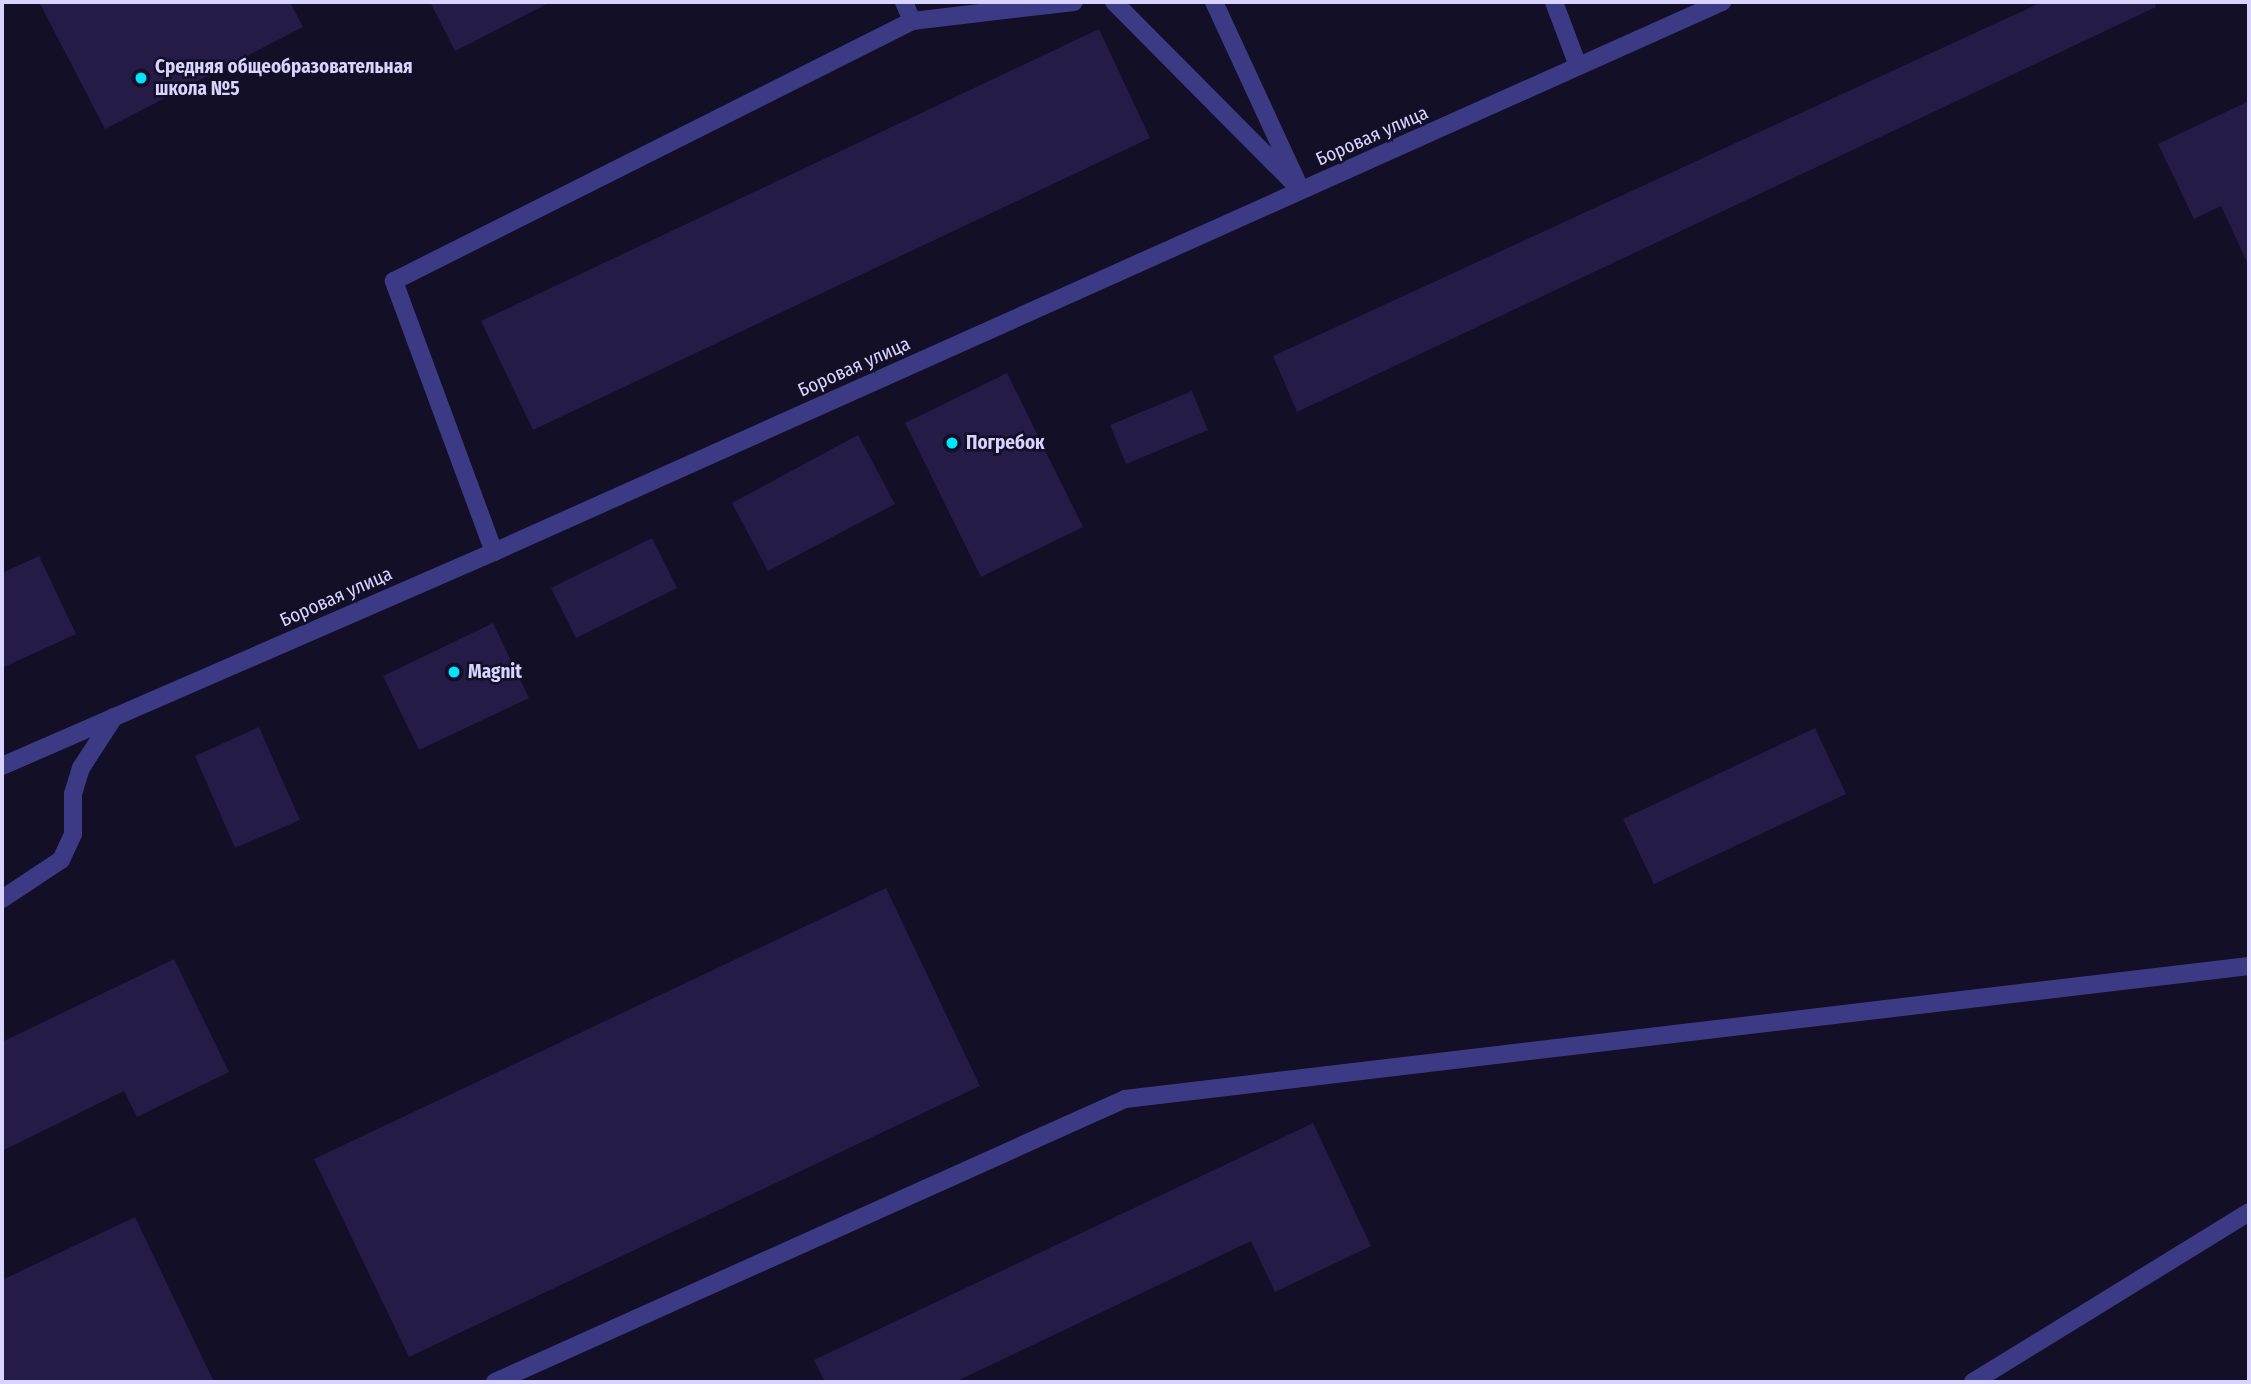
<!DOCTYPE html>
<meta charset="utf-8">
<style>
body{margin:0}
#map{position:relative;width:2251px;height:1384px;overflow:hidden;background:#130f26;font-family:"Fira Sans Condensed",sans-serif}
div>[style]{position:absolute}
.building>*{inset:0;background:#241b47}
.service>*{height:18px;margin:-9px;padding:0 9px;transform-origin:9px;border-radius:9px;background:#3d3a85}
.minor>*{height:18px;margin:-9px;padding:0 9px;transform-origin:9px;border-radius:9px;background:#3d3a85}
.dots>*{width:19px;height:19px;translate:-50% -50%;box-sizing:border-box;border:4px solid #130f26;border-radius:50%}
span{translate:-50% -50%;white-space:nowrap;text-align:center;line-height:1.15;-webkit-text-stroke:5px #130f26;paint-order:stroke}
.poi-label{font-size:19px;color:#d9d4ff;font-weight:700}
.left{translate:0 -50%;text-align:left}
.street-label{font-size:19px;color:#d9d4ff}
.frame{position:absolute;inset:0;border:4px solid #d9d4ff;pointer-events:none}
</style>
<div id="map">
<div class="building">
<i style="clip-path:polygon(39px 2px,290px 2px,303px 27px,105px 129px)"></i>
<i style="clip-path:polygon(430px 2px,551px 2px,455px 51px)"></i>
<i style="clip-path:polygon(2042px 2px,2154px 2px,2156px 7px,1297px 412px,1273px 356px)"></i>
<i style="clip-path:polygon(1099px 29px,1150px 138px,533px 430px,481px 321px)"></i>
<i style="clip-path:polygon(2249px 101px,2249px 266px,2221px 206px,2194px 219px,2158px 144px)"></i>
<i style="clip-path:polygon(1007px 373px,1083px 527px,981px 577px,905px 423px)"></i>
<i style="clip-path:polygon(1192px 391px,1208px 430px,1126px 464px,1110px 425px)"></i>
<i style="clip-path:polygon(858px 435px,895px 504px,768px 571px,732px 503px)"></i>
<i style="clip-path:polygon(652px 538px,677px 588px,576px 638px,551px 588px)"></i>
<i style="clip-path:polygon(39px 556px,76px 634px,2px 668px,2px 573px)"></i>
<i style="clip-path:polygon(493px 623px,529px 698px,419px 750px,383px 676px)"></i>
<i style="clip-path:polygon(259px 727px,300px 820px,235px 848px,195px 756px)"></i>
<i style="clip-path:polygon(1815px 728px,1846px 794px,1654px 884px,1623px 819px)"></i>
<i style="clip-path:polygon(886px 888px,980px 1086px,409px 1357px,314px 1159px)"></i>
<i style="clip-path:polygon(174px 959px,229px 1072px,137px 1117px,124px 1091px,2px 1151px,2px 1042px)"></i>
<i style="clip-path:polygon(1313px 1123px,1371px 1246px,1275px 1292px,1251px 1241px,955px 1382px,825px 1382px,814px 1360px)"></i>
<i style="clip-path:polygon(135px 1217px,214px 1382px,2px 1382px,2px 1280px)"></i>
</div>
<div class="service">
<i style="left:904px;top:2px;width:21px;rotate:67deg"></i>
<i style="left:1114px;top:2px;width:262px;rotate:45.2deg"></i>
<i style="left:494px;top:552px;width:289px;rotate:-110.3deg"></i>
<i style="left:394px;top:281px;width:580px;rotate:-26.65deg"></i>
<i style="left:912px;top:21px;width:163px;rotate:-6.7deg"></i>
<i style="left:495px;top:1382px;width:691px;rotate:-24.19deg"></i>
<i style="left:1125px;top:1099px;width:1132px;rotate:-6.75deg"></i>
<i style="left:1973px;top:1382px;width:324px;rotate:-31.6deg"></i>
</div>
<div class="minor">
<i style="left:1214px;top:2px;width:207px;rotate:65.2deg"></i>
<i style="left:1554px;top:2px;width:68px;rotate:69.4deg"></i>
<i style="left:2px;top:766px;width:537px;rotate:-23.51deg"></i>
<i style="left:494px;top:552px;width:1346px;rotate:-24.13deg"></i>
<i style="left:2px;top:899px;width:71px;rotate:-33.5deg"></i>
<i style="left:61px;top:860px;width:29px;rotate:-65deg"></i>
<i style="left:73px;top:834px;width:40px;rotate:-90deg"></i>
<i style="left:73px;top:794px;width:27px;rotate:-73deg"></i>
<i style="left:81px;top:768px;width:61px;rotate:-57.1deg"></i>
</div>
<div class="dots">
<i style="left:141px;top:78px;background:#00e5ff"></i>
<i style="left:952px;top:443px;background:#00e5ff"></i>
<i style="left:454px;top:672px;background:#00e5ff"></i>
</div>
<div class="poi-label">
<span class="left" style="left:155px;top:78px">Средняя общеобразовательная<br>школа №5</span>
<span class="left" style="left:966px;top:443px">Погребок</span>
<span class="left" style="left:468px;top:672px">Magnit</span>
</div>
<div class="street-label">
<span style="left:1372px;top:136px;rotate:-24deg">Боровая улица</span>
<span style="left:854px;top:367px;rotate:-24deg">Боровая улица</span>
<span style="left:336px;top:597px;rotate:-24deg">Боровая улица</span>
</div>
<div class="frame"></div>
</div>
